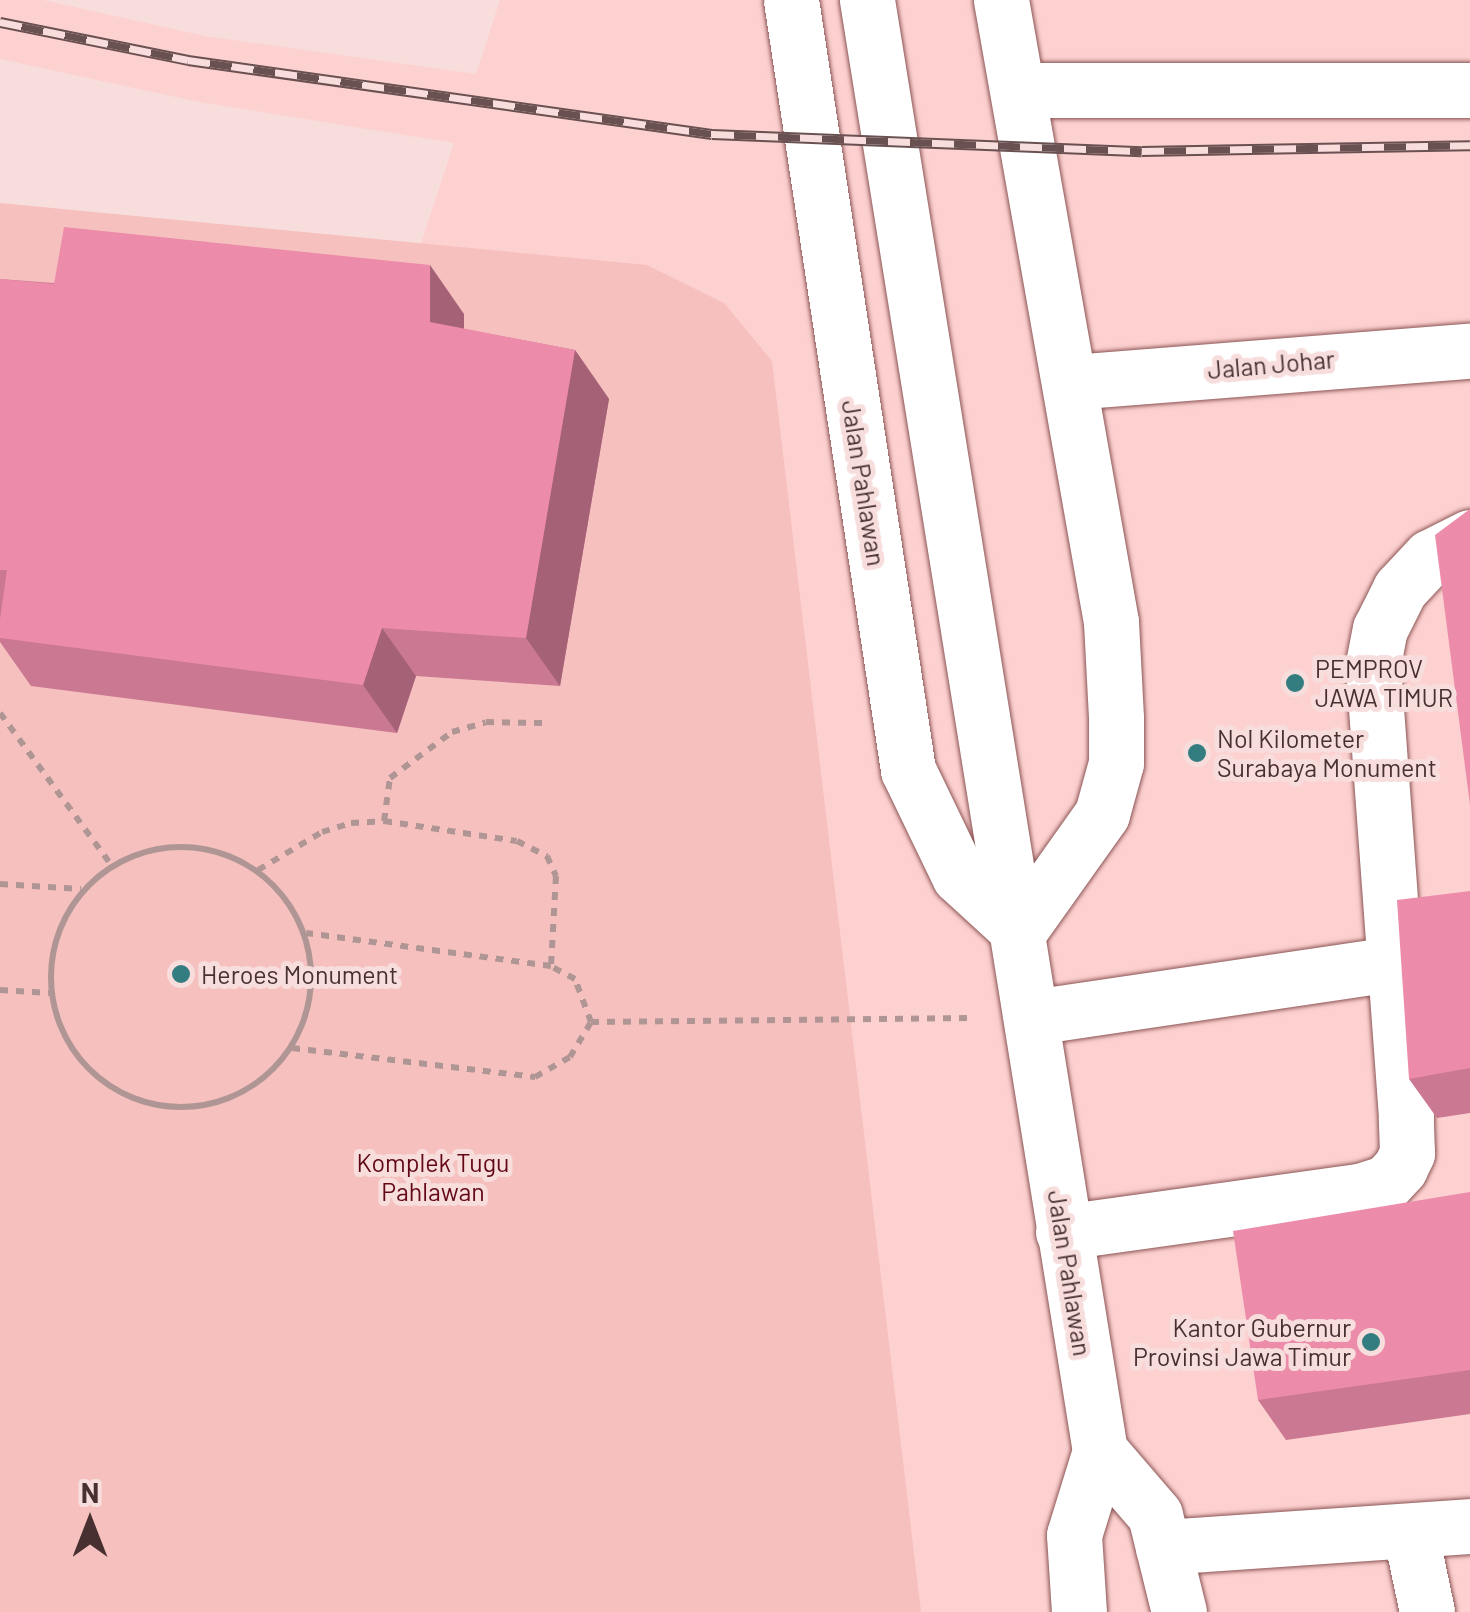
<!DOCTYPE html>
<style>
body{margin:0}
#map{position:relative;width:1470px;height:1612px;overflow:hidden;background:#f7dddc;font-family:Barlow,sans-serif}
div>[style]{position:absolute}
.built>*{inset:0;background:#fdd1d0}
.green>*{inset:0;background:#f6c0be}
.path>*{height:6px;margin-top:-3px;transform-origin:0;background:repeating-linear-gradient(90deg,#af9695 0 8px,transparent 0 16px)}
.path>.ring{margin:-3px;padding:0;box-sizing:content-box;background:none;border:6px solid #af9695;border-radius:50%}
.roads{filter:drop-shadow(0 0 2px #8c5555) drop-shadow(0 0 2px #8c5555)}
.minor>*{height:55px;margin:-27.5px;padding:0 27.5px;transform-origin:27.5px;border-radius:27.5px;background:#fff}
.major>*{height:55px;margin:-27.5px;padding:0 27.5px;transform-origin:27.5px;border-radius:27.5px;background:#fff}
.rail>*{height:11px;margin-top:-5.5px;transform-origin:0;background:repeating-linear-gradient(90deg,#f7dddc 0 22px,#6a5151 0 44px);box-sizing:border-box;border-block:2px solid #6a5151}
.wall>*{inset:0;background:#cb7892}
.shaded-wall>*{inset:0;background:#a56277}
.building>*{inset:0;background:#ec8caa}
.dots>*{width:28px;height:28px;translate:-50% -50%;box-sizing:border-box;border:5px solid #f7dddc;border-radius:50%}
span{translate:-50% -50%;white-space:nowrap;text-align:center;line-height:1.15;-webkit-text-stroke:10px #f7dddc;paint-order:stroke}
.street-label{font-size:25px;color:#493030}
.poi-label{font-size:25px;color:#493030}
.left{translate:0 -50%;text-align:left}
.right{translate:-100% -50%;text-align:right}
.park-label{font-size:25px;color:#620716}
.north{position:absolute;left:40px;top:1472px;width:100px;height:100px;-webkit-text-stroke:8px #f7dddc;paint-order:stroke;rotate:0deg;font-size:28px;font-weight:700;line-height:40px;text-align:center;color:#493030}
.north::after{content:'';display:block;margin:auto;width:35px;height:45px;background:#493030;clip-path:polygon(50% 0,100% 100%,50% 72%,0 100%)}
</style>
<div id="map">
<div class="built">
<i style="clip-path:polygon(0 0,43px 0,205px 36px,476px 74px,500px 0,1470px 0,1470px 1612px,0 1612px,0 1521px,454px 143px,199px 102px,0 59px)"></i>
</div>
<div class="green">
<i style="clip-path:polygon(0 203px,647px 265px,724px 303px,772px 361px,921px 1612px,0 1612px)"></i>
</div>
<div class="path">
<i style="left:0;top:713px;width:190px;rotate:53.8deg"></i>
<i style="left:384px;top:821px;width:43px;rotate:-82.1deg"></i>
<i style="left:390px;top:778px;width:77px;rotate:-36.6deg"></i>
<i style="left:452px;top:732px;width:35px;rotate:-16deg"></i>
<i style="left:486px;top:722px;width:56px;rotate:1deg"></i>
<i class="ring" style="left:51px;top:847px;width:254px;height:254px"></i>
<i style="left:258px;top:870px;width:74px;rotate:-30.7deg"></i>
<i style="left:322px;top:832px;width:30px;rotate:-17deg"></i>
<i style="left:351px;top:823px;width:33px;rotate:-3deg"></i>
<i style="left:384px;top:821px;width:134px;rotate:8.6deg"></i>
<i style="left:517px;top:841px;width:34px;rotate:27deg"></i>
<i style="left:547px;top:856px;width:22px;rotate:66deg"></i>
<i style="left:556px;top:876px;width:90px;rotate:93.2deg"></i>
<i style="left:0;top:884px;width:81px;rotate:3.5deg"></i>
<i style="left:0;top:990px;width:50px;rotate:3.4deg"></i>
<i style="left:591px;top:1022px;width:378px;rotate:-0.6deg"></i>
<i style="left:292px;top:1048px;width:245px;rotate:6.8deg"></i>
<i style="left:535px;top:1077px;width:40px;rotate:-29.7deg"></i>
<i style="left:570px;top:1057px;width:41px;rotate:-59deg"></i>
<i style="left:591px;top:1022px;width:46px;rotate:-110.4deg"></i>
<i style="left:575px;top:979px;width:27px;rotate:-152deg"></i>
<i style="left:551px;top:966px;width:247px;rotate:-172.3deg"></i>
</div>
<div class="roads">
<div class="minor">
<i style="left:1018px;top:90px;width:452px"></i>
<i style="left:1072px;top:382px;width:399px;rotate:-4.5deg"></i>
<i style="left:1033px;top:1017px;width:365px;rotate:-8.4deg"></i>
<i style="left:1063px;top:1232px;width:300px;rotate:-7.9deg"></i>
<i style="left:1360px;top:1191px;width:28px;rotate:-18deg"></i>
<i style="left:1387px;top:1182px;width:19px;rotate:-47deg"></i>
<i style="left:1400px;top:1168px;width:17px;rotate:-65deg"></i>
<i style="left:1407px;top:1153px;width:36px;rotate:-92deg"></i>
<i style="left:1406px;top:1117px;width:454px;rotate:-94.2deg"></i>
<i style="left:1373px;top:664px;width:36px;rotate:-79deg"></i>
<i style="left:1380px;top:629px;width:45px;rotate:-63.4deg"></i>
<i style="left:1400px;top:589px;width:44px;rotate:-46.8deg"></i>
<i style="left:1430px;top:557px;width:45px;rotate:-26.6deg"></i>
<i style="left:1410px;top:1531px;width:83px;rotate:78.1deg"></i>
<i style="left:1163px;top:1547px;width:308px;rotate:-3.9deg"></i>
</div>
<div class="major">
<i style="left:791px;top:0;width:779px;rotate:81.36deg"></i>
<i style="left:908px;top:770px;width:118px;rotate:64.3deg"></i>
<i style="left:959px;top:876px;width:81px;rotate:42.5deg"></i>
<i style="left:867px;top:0;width:1470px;rotate:80.88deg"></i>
<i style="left:1100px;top:1451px;width:88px;rotate:107.2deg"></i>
<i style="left:1074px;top:1535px;width:77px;rotate:86.3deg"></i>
<i style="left:1001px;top:0;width:632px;rotate:79.97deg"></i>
<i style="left:1111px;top:622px;width:96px;rotate:87deg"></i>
<i style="left:1116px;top:718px;width:45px;rotate:90deg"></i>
<i style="left:1116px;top:763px;width:53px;rotate:105.4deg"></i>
<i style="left:1102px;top:814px;width:143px;rotate:125.4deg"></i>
<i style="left:1100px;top:1451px;width:84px;rotate:49.3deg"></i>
<i style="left:1155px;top:1515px;width:100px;rotate:76.1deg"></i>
</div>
</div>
<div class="rail">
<i style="left:0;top:22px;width:192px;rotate:11.4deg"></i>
<i style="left:188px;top:60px;width:529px;rotate:8.04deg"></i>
<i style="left:712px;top:134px;width:430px;rotate:2.3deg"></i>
<i style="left:1142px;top:151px;width:328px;rotate:-1deg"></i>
</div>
<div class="wall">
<i style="clip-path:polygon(0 279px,464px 314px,464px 329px,575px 350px,609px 399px,560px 686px,416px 676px,397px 733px,31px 686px,0 642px)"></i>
<i style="clip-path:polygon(1470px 891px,1470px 1113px,1437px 1118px,1409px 1079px)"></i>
<i style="clip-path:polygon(1470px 1192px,1470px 1414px,1286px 1440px,1258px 1400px)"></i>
</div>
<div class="shaded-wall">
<i style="clip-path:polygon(430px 265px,464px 314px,464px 371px,430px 322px)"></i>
<i style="clip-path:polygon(575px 350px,609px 399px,560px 686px,526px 638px)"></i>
<i style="clip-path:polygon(382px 628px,416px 676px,397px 733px,363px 685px)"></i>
</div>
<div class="building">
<i style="clip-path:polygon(64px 227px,430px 265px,430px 322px,575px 350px,526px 638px,382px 628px,363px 685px,0 638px,0 619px,7px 570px,0 570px,0 279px,54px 284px)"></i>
<i style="clip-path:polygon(1470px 509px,1470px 805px,1435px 535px)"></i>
<i style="clip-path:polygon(1470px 891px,1470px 1068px,1409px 1079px,1397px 900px)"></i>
<i style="clip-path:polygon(1470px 1192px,1470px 1370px,1258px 1400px,1233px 1231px)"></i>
</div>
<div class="dots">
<i style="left:1295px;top:683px;background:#337c80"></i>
<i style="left:1197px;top:753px;background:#337c80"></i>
<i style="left:181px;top:974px;background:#337c80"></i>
<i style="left:1371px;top:1342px;background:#337c80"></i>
</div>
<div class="street-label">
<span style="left:1271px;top:364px;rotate:-5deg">Jalan Johar</span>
<span style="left:864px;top:483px;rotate:81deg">Jalan Pahlawan</span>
<span style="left:1070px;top:1273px;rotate:81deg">Jalan Pahlawan</span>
</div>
<div class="poi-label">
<span class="left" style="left:1315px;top:683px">PEMPROV<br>JAWA TIMUR</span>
<span class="left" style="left:1217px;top:753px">Nol Kilometer<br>Surabaya Monument</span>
<span class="left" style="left:201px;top:974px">Heroes Monument</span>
<span class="right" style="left:1351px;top:1342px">Kantor Gubernur<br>Provinsi Jawa Timur</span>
</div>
<div class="park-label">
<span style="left:433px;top:1177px">Komplek Tugu<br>Pahlawan</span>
</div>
<div class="north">N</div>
</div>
